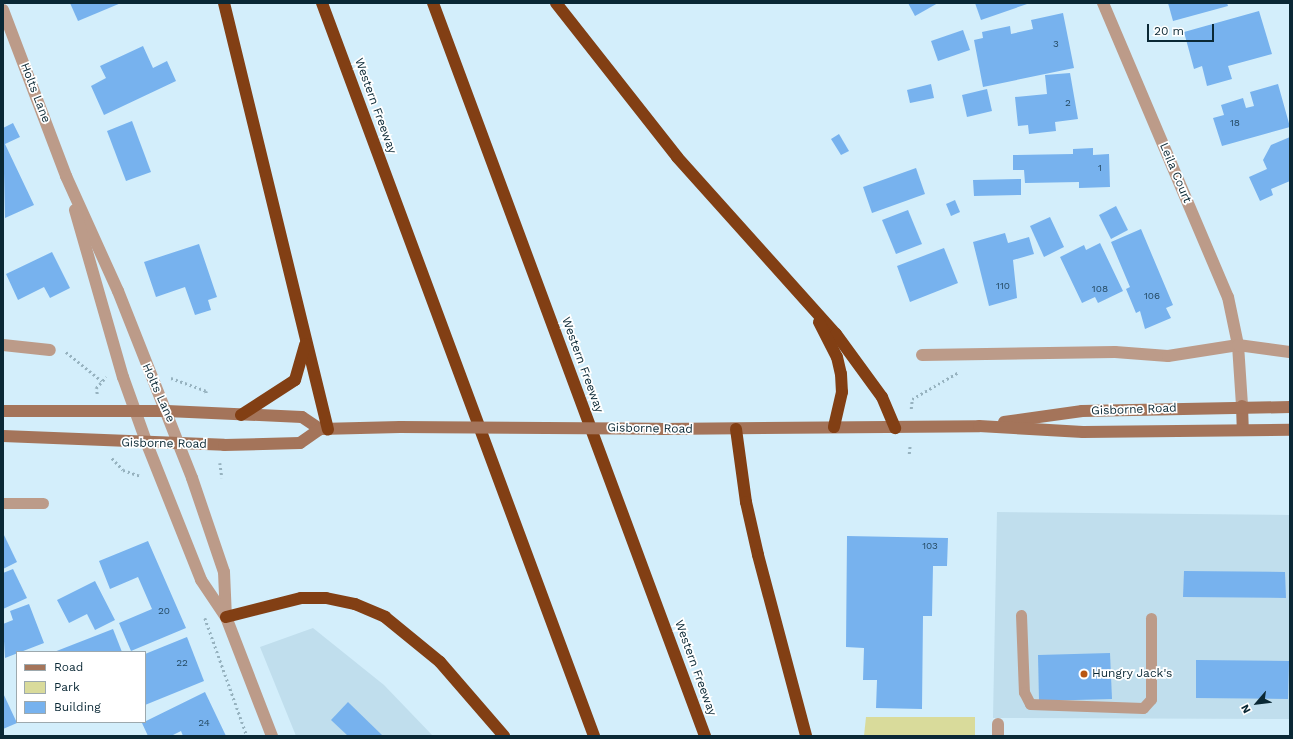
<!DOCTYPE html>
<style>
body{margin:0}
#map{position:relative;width:1293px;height:739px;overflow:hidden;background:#d3eefb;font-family:"Work Sans",sans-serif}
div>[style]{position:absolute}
.built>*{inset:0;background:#c0deed}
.green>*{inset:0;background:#d9db9b}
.building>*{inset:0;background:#77b2ee}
.path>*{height:2.5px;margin-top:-1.25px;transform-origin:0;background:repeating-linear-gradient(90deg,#96b2bf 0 2px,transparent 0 5px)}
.lane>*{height:11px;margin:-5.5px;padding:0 5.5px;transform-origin:5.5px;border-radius:5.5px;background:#bc9b89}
.street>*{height:12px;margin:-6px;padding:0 6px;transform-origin:6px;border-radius:6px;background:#bc9b89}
.secondary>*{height:12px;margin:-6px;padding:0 6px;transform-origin:6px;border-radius:6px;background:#a4745a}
.highway>*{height:12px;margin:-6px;padding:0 6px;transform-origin:6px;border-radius:6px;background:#823f14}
.secondary-bridge>*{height:12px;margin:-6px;padding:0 6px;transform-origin:6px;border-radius:6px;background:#a4745a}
.dots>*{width:11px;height:11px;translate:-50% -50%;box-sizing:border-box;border:2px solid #fff;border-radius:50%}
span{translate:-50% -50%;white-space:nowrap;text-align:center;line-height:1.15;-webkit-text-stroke:3.5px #fff;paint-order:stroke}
.number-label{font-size:10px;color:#254a63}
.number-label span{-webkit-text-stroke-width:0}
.street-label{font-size:12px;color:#0a2835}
.poi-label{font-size:12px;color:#0a2835}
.left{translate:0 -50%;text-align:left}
.frame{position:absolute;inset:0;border:4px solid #0a2835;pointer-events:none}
.legend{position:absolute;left:16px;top:651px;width:130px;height:72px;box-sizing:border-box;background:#fff;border:1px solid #9da9ae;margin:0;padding:5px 7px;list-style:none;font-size:12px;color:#0a2835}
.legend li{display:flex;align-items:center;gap:8px;height:20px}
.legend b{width:20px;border:1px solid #9da9ae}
.north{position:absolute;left:1237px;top:683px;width:40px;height:40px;-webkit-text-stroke:3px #fff;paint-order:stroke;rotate:242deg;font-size:11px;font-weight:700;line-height:16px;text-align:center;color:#0a2835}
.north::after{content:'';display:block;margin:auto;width:14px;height:18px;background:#0a2835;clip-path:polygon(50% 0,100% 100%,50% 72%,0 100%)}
.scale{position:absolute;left:1147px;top:24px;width:67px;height:18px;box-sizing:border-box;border:2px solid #0a2835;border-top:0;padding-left:5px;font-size:12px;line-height:14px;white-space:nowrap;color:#0a2835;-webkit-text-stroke:3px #fff;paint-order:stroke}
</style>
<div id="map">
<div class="built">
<i style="clip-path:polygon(997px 512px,1290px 515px,1290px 719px,993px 718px)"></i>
<i style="clip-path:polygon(313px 628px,384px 685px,433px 736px,296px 736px,260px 647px)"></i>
</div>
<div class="green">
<i style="clip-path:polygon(866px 717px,975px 717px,975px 736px,864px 736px)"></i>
</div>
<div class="building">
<i style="clip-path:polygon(70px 3px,121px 3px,78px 21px)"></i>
<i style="clip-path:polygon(908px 3px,938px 3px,915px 16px)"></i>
<i style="clip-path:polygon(975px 3px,1030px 3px,981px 20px)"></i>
<i style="clip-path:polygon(1168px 3px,1227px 3px,1228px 6px,1173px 21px)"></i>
<i style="clip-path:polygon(1259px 11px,1272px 54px,1228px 66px,1232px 79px,1207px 86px,1202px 66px,1194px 69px,1184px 32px)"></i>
<i style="clip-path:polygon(1063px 13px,1074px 68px,983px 87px,974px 40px,983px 38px,982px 32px,1010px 26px,1011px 34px,1033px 29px,1031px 20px)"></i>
<i style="clip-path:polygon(963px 30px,970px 50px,938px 61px,931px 41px)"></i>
<i style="clip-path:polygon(143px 46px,153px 68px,167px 61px,176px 81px,104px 115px,91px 86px,106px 78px,100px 66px)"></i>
<i style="clip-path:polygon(1070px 73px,1078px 119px,1055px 122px,1056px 131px,1029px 134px,1028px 125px,1018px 126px,1015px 97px,1047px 94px,1045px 75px)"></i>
<i style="clip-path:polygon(931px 84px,934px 98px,910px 103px,907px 90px)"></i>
<i style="clip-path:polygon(1278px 84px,1290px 127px,1222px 146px,1213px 118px,1224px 115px,1221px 105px,1243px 98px,1246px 108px,1254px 106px,1250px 92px)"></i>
<i style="clip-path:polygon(987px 89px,992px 111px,967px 117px,962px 95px)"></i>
<i style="clip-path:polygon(132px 121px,151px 172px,126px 181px,107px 131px)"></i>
<i style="clip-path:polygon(13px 123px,20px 137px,5px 144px,34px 205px,5px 218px,3px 128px)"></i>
<i style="clip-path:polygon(839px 134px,849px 151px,841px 155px,831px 139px)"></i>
<i style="clip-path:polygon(1290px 137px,1290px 181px,1271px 189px,1273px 195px,1260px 201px,1249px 177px,1267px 169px,1263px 160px,1271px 145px)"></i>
<i style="clip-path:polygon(1093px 148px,1093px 155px,1109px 154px,1110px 187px,1079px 188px,1079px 182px,1025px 183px,1024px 170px,1013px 170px,1013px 155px,1073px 154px,1073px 149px)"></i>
<i style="clip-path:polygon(916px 168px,925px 194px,872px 213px,863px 187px)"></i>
<i style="clip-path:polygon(1021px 179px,1021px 195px,974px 196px,973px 180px)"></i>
<i style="clip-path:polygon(955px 200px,960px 212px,951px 216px,946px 204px)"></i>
<i style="clip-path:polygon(1116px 206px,1128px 230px,1111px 239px,1099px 215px)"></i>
<i style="clip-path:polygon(908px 210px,922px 244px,896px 254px,882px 220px)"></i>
<i style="clip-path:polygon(1050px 217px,1064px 247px,1044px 257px,1030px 226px)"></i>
<i style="clip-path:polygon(1141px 229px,1173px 305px,1166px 308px,1171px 318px,1145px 329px,1140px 311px,1136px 313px,1126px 289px,1130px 287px,1111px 242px)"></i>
<i style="clip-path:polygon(1005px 233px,1008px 243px,1029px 237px,1034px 254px,1013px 260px,1017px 298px,989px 306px,973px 242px)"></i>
<i style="clip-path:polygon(1100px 243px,1123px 291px,1098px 303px,1095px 297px,1082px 303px,1060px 257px,1084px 245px,1086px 250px)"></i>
<i style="clip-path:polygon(199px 244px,217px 297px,208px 300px,211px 310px,195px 315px,185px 287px,156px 297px,144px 262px)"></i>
<i style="clip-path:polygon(944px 248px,958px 283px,910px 302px,897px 266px)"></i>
<i style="clip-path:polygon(52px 252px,70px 288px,50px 298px,44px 287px,18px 300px,6px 274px)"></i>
<i style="clip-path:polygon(3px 533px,17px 562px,3px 569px)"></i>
<i style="clip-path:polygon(847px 536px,948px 538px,947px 566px,933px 566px,932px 616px,923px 616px,922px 709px,876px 708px,877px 680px,863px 680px,864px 648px,846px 647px)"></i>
<i style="clip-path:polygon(148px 541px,186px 628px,131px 651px,119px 623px,152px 609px,138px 577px,110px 589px,99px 561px)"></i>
<i style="clip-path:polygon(13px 569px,27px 598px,3px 609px,3px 573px)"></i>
<i style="clip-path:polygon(1184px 571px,1285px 572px,1286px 598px,1183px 597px)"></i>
<i style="clip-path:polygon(95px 581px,115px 620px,95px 630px,87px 614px,69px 623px,57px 600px)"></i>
<i style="clip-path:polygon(29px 604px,44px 643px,5px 658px,3px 624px,13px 620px,10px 611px)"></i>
<i style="clip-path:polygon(113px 629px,122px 652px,54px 652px)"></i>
<i style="clip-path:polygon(187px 637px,204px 681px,145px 705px,145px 654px)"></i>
<i style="clip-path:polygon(1110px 653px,1112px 699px,1039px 701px,1038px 655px)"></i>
<i style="clip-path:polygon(1196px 660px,1289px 661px,1288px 699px,1196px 698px)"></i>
<i style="clip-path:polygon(205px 692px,226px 736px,183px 736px,181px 731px,171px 736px,148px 736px,142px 723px)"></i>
<i style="clip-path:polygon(3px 693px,17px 723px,3px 729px)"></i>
<i style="clip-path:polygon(348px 702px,383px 736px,348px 736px,331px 720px)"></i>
</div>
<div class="path">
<i style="left:66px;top:352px;width:46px;rotate:38.9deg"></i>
<i style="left:171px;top:378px;width:37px;rotate:20deg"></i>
<i style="left:206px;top:391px;width:4px;rotate:76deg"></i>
<i style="left:97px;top:394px;width:6px;rotate:-99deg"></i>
<i style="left:96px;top:388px;width:15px;rotate:-48deg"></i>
<i style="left:911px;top:409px;width:10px;rotate:-84deg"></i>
<i style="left:912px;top:399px;width:54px;rotate:-29.9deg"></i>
<i style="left:909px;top:454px;width:10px;rotate:-84deg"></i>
<i style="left:112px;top:458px;width:16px;rotate:47deg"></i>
<i style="left:123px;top:470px;width:18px;rotate:19deg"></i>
<i style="left:220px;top:463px;width:15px;rotate:82deg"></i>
<i style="left:205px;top:618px;width:125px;rotate:70.4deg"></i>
</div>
<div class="lane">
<i style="left:3px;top:503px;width:40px"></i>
<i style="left:1021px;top:615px;width:77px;rotate:87.8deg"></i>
<i style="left:1024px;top:692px;width:13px;rotate:63deg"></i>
<i style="left:1030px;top:704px;width:113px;rotate:2deg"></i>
<i style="left:1143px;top:708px;width:12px;rotate:-48deg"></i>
<i style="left:1151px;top:699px;width:81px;rotate:-90deg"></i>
</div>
<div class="street">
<i style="left:1103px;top:3px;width:319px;rotate:67deg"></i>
<i style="left:1228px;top:297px;width:49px;rotate:78.2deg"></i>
<i style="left:1238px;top:345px;width:61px;rotate:86.2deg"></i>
<i style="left:3px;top:10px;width:178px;rotate:69.2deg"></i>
<i style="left:66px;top:176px;width:126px;rotate:65.7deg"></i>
<i style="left:118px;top:291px;width:201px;rotate:68.4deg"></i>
<i style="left:192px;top:478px;width:99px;rotate:71.2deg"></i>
<i style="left:224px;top:572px;width:45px;rotate:87.5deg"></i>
<i style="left:75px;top:210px;width:174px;rotate:74deg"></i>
<i style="left:123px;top:377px;width:71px;rotate:70.3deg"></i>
<i style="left:147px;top:444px;width:146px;rotate:68.3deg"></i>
<i style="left:201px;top:580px;width:45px;rotate:56deg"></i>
<i style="left:226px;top:617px;width:128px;rotate:68.9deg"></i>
<i style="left:3px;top:345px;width:47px;rotate:6.1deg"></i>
<i style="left:922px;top:355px;width:193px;rotate:-0.9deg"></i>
<i style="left:1115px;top:352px;width:53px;rotate:4.3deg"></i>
<i style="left:1168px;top:356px;width:71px;rotate:-8.9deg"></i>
<i style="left:1238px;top:345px;width:52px;rotate:7.7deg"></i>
<i style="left:998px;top:736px;width:12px;rotate:-90deg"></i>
</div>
<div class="secondary">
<i style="left:1242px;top:406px;width:23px;rotate:88deg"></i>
<i style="left:3px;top:411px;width:164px"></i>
<i style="left:167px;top:411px;width:135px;rotate:2.5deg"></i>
<i style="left:302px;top:417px;width:22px;rotate:34deg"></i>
<i style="left:320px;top:429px;width:80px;rotate:-1.4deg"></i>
<i style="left:1004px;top:422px;width:79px;rotate:-8deg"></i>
<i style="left:1082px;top:411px;width:208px;rotate:-1.1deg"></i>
<i style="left:660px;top:429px;width:319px;rotate:-0.5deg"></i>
<i style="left:979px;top:426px;width:104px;rotate:3.3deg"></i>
<i style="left:1083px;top:432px;width:207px;rotate:-0.6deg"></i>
<i style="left:3px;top:436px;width:221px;rotate:2.3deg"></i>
<i style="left:224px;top:445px;width:76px;rotate:-1.5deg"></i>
<i style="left:300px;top:443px;width:24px;rotate:-35deg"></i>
</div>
<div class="highway">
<i style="left:224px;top:3px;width:439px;rotate:76.3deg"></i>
<i style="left:322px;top:3px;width:782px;rotate:69.64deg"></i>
<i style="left:433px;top:3px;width:782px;rotate:69.64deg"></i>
<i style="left:556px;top:3px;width:196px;rotate:51.8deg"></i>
<i style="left:677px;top:157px;width:238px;rotate:48.1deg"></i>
<i style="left:836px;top:334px;width:78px;rotate:53.9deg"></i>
<i style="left:882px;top:397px;width:34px;rotate:67deg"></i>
<i style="left:819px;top:322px;width:39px;rotate:63deg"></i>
<i style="left:837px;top:357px;width:17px;rotate:77deg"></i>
<i style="left:841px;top:374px;width:18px;rotate:87deg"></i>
<i style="left:842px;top:392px;width:36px;rotate:103deg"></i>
<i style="left:241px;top:415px;width:64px;rotate:-32.9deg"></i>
<i style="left:295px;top:380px;width:37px;rotate:-74deg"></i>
<i style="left:736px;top:429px;width:74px;rotate:82.2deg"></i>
<i style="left:746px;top:502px;width:54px;rotate:77.2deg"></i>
<i style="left:758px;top:555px;width:187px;rotate:75.1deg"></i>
<i style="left:226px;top:617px;width:77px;rotate:-14.2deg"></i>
<i style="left:301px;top:598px;width:25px"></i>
<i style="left:326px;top:598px;width:30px;rotate:12deg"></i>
<i style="left:355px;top:604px;width:33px;rotate:23deg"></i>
<i style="left:385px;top:617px;width:71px;rotate:39.3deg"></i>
<i style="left:440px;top:662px;width:98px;rotate:49.1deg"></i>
</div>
<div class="secondary-bridge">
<i style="left:400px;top:427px;width:260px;rotate:0.4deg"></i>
</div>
<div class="dots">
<i style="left:1084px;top:674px;background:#b95814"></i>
</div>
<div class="number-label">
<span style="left:1056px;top:44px">3</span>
<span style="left:1068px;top:103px">2</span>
<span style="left:1235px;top:123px">18</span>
<span style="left:1100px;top:168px">1</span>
<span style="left:1003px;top:286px">110</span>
<span style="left:1100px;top:289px">108</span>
<span style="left:1152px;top:296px">106</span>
<span style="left:930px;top:546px">103</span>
<span style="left:164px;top:611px">20</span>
<span style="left:182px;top:663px">22</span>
<span style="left:204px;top:723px">24</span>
</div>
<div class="street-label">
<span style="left:35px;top:93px;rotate:69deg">Holts Lane</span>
<span style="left:375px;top:106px;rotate:70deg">Western Freeway</span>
<span style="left:1175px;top:173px;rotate:67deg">Leila Court</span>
<span style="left:582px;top:365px;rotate:70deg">Western Freeway</span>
<span style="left:158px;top:393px;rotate:66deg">Holts Lane</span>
<span style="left:1134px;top:410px;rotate:-2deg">Gisborne Road</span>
<span style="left:650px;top:429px;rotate:1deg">Gisborne Road</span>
<span style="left:164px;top:444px;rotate:1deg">Gisborne Road</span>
<span style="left:695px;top:668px;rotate:70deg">Western Freeway</span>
</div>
<div class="poi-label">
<span class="left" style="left:1092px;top:674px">Hungry Jack's</span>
</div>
<div class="frame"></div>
<ul class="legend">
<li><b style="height:5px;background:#a4745a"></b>Road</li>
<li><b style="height:11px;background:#d9db9b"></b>Park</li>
<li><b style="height:11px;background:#77b2ee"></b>Building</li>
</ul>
<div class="north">N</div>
<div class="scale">20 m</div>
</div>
